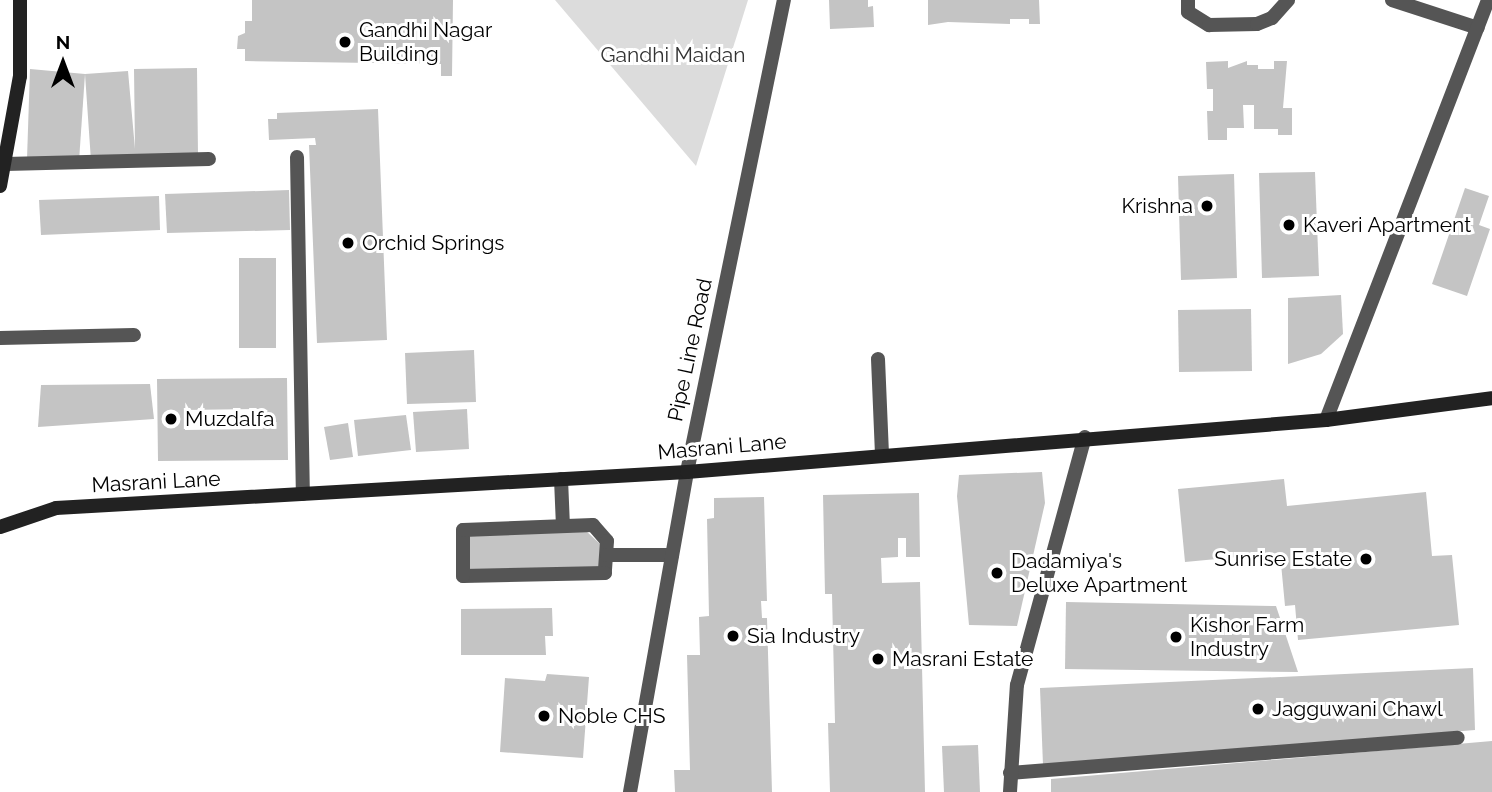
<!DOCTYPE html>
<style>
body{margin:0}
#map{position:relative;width:1492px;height:792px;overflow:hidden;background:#fff;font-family:Raleway,sans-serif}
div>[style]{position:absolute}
.green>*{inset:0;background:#dcdcdc}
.building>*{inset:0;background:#c4c4c4}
.lane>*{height:14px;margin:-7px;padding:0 7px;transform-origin:7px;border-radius:7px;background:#555}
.street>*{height:14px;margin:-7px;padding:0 7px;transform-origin:7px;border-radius:7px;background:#555}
.secondary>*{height:14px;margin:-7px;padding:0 7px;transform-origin:7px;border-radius:7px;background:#222}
.dots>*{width:19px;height:19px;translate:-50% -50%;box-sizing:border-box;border:4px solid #fff;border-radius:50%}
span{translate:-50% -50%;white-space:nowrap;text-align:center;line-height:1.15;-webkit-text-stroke:6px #fff;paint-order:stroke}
.poi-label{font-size:21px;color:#000}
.left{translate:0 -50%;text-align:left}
.right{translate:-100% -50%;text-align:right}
.park-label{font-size:21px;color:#333}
.street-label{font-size:21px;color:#000}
.north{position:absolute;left:28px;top:28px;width:70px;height:70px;-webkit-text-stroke:5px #fff;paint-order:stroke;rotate:0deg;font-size:19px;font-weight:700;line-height:28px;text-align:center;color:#000}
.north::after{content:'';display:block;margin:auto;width:24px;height:32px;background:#000;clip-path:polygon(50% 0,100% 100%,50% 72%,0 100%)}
</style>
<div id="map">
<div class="green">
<i style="clip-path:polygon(555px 0,748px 0,696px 166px)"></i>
</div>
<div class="building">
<i style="clip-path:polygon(252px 0,453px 0,452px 76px,441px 76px,441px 64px,245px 61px,245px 49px,237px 49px,238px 36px,245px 33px,245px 21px,252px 21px)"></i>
<i style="clip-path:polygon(829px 0,868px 0,868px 7px,873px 6px,874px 27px,830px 29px)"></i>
<i style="clip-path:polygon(928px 0,1039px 0,1040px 24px,1029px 24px,1029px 19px,1010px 19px,1010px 24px,948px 22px,928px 25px)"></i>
<i style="clip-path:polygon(1228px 61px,1228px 68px,1247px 61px,1247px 65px,1258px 65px,1258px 69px,1274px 69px,1274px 61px,1287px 61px,1283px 108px,1292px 108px,1292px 135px,1278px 135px,1278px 129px,1254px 129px,1254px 105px,1243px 105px,1244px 128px,1227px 128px,1227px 140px,1208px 140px,1207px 111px,1213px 111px,1213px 89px,1207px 89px,1206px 62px)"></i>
<i style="clip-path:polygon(197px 68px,198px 155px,91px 161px,85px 74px,128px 71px,135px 149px,134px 69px)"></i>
<i style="clip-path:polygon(30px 69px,85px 74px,79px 161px,27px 159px)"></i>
<i style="clip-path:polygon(378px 109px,387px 340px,317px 343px,309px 145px,316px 145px,315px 138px,269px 140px,268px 119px,277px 119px,277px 113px)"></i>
<i style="clip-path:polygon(1315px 172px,1319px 276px,1262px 278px,1259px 173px)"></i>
<i style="clip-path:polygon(1234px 174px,1237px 278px,1181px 280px,1178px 176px)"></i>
<i style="clip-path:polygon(1465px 188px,1489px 196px,1479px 225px,1490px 229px,1467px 296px,1432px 284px)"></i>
<i style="clip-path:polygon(289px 190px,290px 230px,167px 233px,165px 194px)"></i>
<i style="clip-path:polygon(159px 196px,160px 230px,41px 235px,39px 200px)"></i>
<i style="clip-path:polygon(239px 258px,276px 258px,276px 348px,239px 348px)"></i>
<i style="clip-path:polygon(1341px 295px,1343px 334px,1321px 354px,1288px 364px,1288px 298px)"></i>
<i style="clip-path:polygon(1251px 309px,1252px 371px,1179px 372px,1178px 310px)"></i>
<i style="clip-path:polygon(474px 350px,476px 402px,407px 404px,405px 353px)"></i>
<i style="clip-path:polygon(evenodd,287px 378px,288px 460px,158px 461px,157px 379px,287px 378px,261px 409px,261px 429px,185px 430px,185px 410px,261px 409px)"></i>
<i style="clip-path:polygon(150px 384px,154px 419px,38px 427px,41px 385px)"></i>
<i style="clip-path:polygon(467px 409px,469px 449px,416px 452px,413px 412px)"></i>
<i style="clip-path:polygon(406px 415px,411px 450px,358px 456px,354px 420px)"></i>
<i style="clip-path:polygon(348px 423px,353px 457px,330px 460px,324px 427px)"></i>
<i style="clip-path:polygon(1042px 472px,1045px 503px,1017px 626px,969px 625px,957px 496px,959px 475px)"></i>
<i style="clip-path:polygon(1284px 479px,1287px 506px,1426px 492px,1432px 556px,1452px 555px,1459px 625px,1298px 640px,1295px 605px,1285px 606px,1280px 553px,1185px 562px,1178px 489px)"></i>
<i style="clip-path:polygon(919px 493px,920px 557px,906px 557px,906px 538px,898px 538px,898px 557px,881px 558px,882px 583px,920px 582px,925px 792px,830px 792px,828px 723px,835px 723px,832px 594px,825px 594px,823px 495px)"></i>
<i style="clip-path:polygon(764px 497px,767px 601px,761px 601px,762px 618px,767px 618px,772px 792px,675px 792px,674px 770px,690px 770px,687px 655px,700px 655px,699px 617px,709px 616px,707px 519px,714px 518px,714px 498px)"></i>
<i style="clip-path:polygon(585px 530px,600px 544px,601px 570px,466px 575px,465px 535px)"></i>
<i style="clip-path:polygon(1066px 602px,1276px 606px,1298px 672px,1065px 669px)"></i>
<i style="clip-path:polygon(552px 608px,553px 636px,545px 636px,546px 655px,461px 655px,461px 609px)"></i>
<i style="clip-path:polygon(1473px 668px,1475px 730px,1043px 765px,1040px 688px)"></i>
<i style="clip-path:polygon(547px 674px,589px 677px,583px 758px,500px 752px,505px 678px,545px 681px)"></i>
<i style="clip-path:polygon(1492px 741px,1492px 792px,1051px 792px,1051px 779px)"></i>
<i style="clip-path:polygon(978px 745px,980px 792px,944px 792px,942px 746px)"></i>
</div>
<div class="lane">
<i style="left:0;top:338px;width:134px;rotate:-1.3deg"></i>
<i style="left:878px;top:359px;width:96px;rotate:87.6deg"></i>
</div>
<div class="street">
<i style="left:1188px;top:0;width:12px;rotate:90deg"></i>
<i style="left:1188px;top:12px;width:25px;rotate:32deg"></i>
<i style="left:1209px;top:25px;width:48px;rotate:-1.2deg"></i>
<i style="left:1257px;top:24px;width:16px;rotate:-22deg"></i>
<i style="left:1272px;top:18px;width:24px;rotate:-48deg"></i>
<i style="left:1392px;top:0;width:90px;rotate:18deg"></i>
<i style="left:297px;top:157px;width:337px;rotate:89deg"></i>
<i style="left:5px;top:164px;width:204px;rotate:-1.4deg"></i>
<i style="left:1326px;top:420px;width:450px;rotate:-68.9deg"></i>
<i style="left:561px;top:479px;width:47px;rotate:87.6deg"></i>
<i style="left:593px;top:525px;width:21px;rotate:49deg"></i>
<i style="left:607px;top:541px;width:32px;rotate:94deg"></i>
<i style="left:605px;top:573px;width:142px;rotate:178.8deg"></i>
<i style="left:463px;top:576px;width:46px;rotate:-90deg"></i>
<i style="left:463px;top:530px;width:130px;rotate:-2.2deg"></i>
<i style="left:607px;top:555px;width:65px"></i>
<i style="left:1010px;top:773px;width:449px;rotate:-4.5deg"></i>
<i style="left:630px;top:792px;width:325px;rotate:-79.9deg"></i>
<i style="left:687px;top:472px;width:482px;rotate:-78.4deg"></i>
<i style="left:1010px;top:792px;width:107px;rotate:-86.3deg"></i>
<i style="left:1017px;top:685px;width:257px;rotate:-74.7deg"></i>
</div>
<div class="secondary">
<i style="left:0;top:186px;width:112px;rotate:-79.7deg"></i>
<i style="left:20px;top:76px;width:76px;rotate:-90deg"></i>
<i style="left:0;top:527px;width:59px;rotate:-18.7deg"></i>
<i style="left:56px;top:508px;width:632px;rotate:-3.27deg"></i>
<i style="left:687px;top:472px;width:641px;rotate:-4.65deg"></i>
<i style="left:1326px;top:420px;width:167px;rotate:-7.5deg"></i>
</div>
<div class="dots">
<i style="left:345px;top:42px;background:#000"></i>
<i style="left:1207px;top:206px;background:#000"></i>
<i style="left:1289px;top:225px;background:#000"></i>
<i style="left:348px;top:243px;background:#000"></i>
<i style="left:171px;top:419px;background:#000"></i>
<i style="left:1366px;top:559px;background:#000"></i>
<i style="left:997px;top:573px;background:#000"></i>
<i style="left:733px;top:636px;background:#000"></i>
<i style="left:1176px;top:637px;background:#000"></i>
<i style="left:878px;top:659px;background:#000"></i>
<i style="left:1258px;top:709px;background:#000"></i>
<i style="left:544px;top:716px;background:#000"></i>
</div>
<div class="poi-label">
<span class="left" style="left:359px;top:42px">Gandhi Nagar<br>Building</span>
<span class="right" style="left:1193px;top:206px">Krishna</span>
<span class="left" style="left:1303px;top:225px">Kaveri Apartment</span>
<span class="left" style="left:362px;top:243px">Orchid Springs</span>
<span class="left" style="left:185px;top:419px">Muzdalfa</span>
<span class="right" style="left:1352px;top:559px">Sunrise Estate</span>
<span class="left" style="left:1011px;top:573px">Dadamiya's<br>Deluxe Apartment</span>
<span class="left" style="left:1190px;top:637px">Kishor Farm<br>Industry</span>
<span class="left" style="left:747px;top:636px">Sia Industry</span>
<span class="left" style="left:892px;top:659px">Masrani Estate</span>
<span class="left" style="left:1272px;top:709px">Jagguwani Chawl</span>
<span class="left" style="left:558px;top:716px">Noble CHS</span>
</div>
<div class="park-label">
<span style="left:673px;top:55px">Gandhi Maidan</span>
</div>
<div class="street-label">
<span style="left:690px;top:350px;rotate:-78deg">Pipe Line Road</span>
<span style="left:722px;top:447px;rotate:-5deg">Masrani Lane</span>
<span style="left:156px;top:482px;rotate:-3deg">Masrani Lane</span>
</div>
<div class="north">N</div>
</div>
